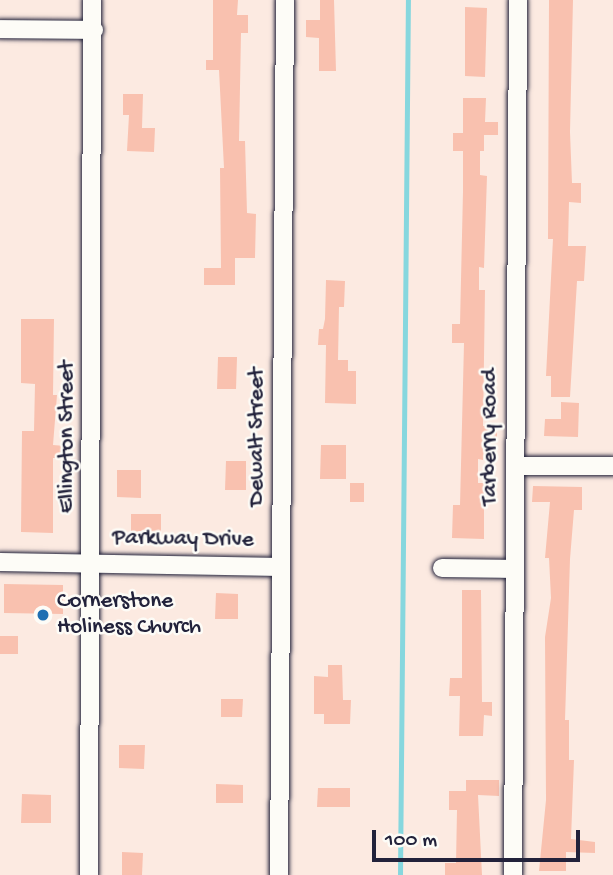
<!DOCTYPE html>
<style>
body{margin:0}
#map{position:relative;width:613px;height:875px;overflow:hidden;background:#fceae1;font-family:"Gochi Hand",sans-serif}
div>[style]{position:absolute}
.stream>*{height:4.5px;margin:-2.25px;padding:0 2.25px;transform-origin:2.25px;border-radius:2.25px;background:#86d7de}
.building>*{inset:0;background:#f9c1af}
.roads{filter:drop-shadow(0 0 2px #22223b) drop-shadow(0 0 2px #22223b)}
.minor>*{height:18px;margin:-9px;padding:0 9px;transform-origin:9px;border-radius:9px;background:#fdfcf7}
.dots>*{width:19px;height:19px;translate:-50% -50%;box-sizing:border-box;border:4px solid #fdfcf7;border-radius:50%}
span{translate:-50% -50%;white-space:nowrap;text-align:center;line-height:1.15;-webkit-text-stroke:5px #fdfcf7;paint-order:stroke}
.street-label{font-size:23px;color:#22223b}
.poi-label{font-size:23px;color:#22223b}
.left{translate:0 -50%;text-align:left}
.scale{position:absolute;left:372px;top:830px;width:208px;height:32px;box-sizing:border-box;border:4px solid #22223b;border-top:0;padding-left:9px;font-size:21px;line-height:24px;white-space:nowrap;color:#22223b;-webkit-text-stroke:5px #fdfcf7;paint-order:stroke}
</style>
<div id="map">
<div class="stream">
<i style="left:400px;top:875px;width:875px;rotate:-89.48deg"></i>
</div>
<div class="building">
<i style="clip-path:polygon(213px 0,238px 0,237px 15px,248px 15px,248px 33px,241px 33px,239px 141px,245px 141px,247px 213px,256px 214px,255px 258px,235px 258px,235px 285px,204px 285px,204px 268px,221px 268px,220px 168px,224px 168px,219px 70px,206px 70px,206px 60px,213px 60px)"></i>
<i style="clip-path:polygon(320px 0,334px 0,336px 71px,319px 71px,319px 38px,306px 37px,306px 20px,320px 20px)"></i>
<i style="clip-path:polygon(549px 0,573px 0,570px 132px,572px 183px,581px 183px,581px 203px,569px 202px,568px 246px,586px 246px,584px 281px,577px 281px,570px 397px,551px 397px,551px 376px,546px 376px,553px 239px,548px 239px)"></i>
<i style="clip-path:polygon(465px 7px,487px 8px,485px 77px,465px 76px)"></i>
<i style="clip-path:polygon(123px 94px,143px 94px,142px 128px,155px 128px,154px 152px,127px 151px,129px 115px,123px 115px)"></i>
<i style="clip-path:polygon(463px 98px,486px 98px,485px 122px,498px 122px,498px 135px,484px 135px,484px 151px,480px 151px,480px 175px,487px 176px,484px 268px,479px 267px,479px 290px,485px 290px,483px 426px,497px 426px,497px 441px,484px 441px,483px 460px,478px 459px,478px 483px,484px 483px,484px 539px,452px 538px,453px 505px,460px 505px,464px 343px,452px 343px,452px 324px,460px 324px,463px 191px,463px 151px,453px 151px,453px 133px,463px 133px)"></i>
<i style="clip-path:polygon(326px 280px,345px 281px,344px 307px,339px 307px,338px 360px,348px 360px,348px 371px,356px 371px,356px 404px,325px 403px,326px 345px,318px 345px,319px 329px,323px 329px,325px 319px)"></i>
<i style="clip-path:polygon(21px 319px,54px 319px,53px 395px,57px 395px,53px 445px,65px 446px,65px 458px,53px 458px,53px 533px,21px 532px,22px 431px,34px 431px,35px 384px,21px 383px)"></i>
<i style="clip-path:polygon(218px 357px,237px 357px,236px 389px,217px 389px)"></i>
<i style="clip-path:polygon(561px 402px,579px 403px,578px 437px,544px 436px,545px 419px,561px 419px)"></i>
<i style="clip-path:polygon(321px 445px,346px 445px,346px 479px,320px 479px)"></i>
<i style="clip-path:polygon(226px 461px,246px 461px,246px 490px,225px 490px)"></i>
<i style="clip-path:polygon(117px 470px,141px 470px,141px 498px,117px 497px)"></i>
<i style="clip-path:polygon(350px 483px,364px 483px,364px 502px,350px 502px)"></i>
<i style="clip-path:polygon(533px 486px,582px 487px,582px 510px,574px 510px,570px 559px,565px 720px,569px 720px,569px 760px,574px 760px,571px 839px,595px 842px,595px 853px,566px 852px,566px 871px,539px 871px,546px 800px,545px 637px,551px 598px,549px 558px,545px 558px,550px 502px,532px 502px)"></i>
<i style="clip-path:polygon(131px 514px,161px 514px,161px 533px,131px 532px)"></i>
<i style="clip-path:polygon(4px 584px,63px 585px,63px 614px,4px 613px)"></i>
<i style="clip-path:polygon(462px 590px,481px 590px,482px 702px,492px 702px,492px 716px,484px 715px,483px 736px,459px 736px,460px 696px,449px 696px,450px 678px,462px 678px)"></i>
<i style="clip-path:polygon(216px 593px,238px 594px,238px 619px,215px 619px)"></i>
<i style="clip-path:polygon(0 636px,18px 636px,18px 654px,0 654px)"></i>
<i style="clip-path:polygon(328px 665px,342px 665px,343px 700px,351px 700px,350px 724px,324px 724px,324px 714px,314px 714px,314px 676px,328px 677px)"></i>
<i style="clip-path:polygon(221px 699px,243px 699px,242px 717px,221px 717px)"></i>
<i style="clip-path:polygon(119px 745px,145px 745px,144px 769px,119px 768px)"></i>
<i style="clip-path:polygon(466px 780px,499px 780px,499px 796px,478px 795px,482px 875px,445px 875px,445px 863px,456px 863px,457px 810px,449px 810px,449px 791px,466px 791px)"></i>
<i style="clip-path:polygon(216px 784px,243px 785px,243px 803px,216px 803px)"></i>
<i style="clip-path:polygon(318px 788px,350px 788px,350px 807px,317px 807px)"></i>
<i style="clip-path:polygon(22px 794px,51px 795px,51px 823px,21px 823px)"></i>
<i style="clip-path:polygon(122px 852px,143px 853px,142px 875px,122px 875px)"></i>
</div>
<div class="roads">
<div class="minor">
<i style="left:0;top:29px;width:94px;rotate:0.6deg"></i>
<i style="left:515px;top:466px;width:98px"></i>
<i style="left:0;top:562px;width:281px;rotate:1deg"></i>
<i style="left:442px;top:568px;width:73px;rotate:0.8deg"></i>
<i style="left:89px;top:875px;width:875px;rotate:-89.8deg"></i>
<i style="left:279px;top:875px;width:875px;rotate:-89.61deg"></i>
<i style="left:513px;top:875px;width:875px;rotate:-89.67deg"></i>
</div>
</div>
<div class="dots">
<i style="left:43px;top:615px;background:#1f6fb2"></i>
</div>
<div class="street-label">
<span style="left:68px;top:437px;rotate:-90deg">Ellington Street</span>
<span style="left:258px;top:437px;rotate:-90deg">Dewalt Street</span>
<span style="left:491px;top:437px;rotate:-90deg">Tarberry Road</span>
<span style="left:183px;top:540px;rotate:1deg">Parkway Drive</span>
</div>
<div class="poi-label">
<span class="left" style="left:57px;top:615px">Cornerstone<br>Holiness Church</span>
</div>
<div class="scale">100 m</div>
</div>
